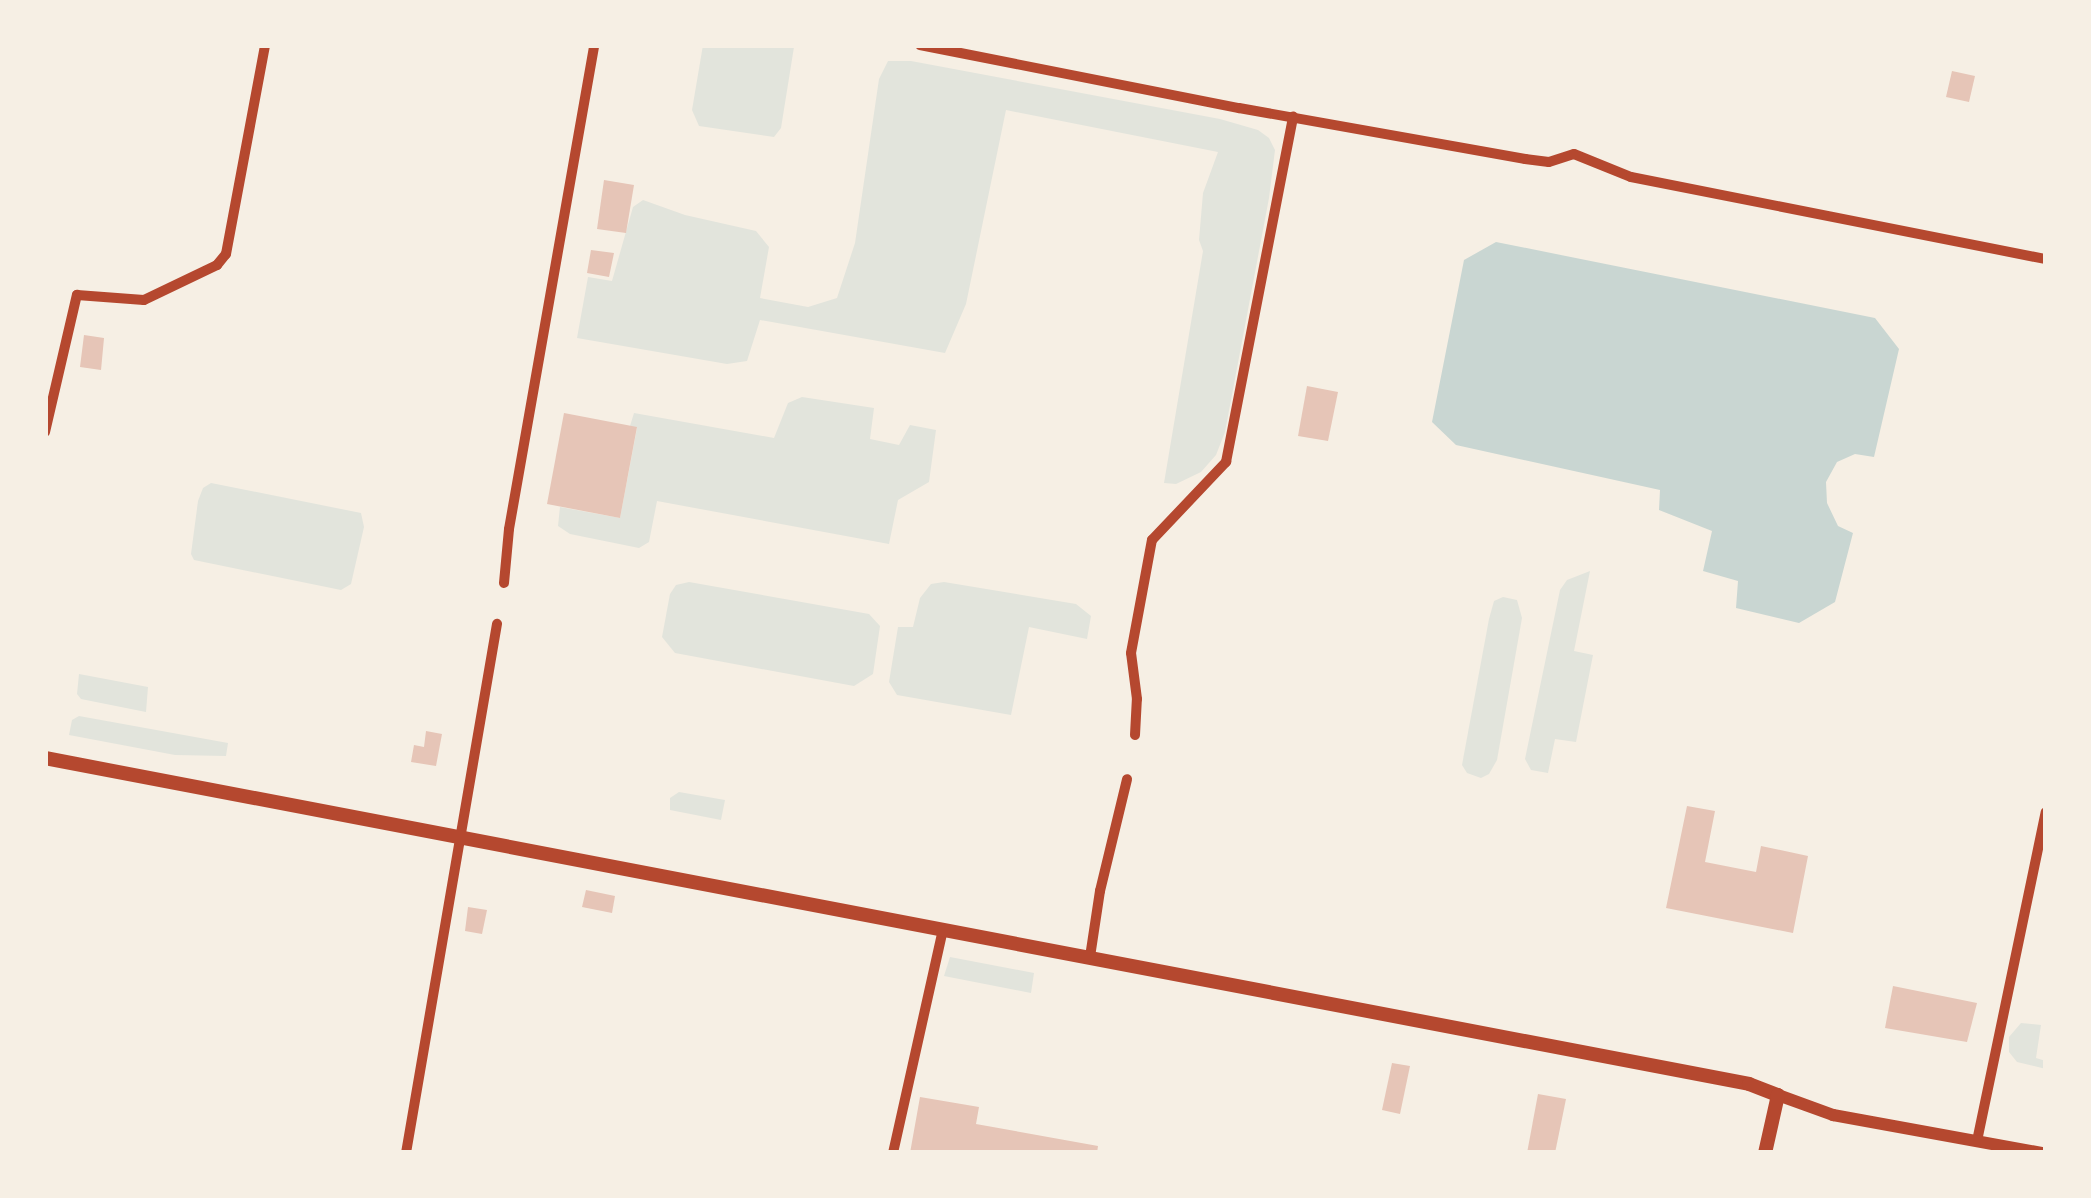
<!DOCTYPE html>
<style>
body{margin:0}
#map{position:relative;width:2091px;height:1198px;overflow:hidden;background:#f6efe4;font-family:Manrope,sans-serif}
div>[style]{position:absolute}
.green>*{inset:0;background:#e2e4dc}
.water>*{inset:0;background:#c9d6d2}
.building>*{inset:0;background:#e6c5b7}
.minor>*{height:10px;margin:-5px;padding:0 5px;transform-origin:5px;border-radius:5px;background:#b5482f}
.tertiary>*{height:12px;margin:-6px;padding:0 6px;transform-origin:6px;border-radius:6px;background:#b5482f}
.secondary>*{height:14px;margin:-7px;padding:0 7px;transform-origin:7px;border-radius:7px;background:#b5482f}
span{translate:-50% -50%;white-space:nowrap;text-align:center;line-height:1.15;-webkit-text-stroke:10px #f6efe4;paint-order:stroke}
.frame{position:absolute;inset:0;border:48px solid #f6efe4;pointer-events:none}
</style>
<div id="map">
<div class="green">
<i style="clip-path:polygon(703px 45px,794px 47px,781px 128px,774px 137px,699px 126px,692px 110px)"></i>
<i style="clip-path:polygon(888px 61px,911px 61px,1220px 119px,1258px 130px,1269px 138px,1275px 150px,1269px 198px,1225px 432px,1216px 455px,1201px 472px,1176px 484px,1164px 483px,1203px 251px,1199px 240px,1203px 193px,1218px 152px,1006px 110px,966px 304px,945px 353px,760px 320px,747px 361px,727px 364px,577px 338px,588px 277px,612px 281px,633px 207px,643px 200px,685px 215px,756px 231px,769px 247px,760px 298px,808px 307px,837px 298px,855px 243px,879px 79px)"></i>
<i style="clip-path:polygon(802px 397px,874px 408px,870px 439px,899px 445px,910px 425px,936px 430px,929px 482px,898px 500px,889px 544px,657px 501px,649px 542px,639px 548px,570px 534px,558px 526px,560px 507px,620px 518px,637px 428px,630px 426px,634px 413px,774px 438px,788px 403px)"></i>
<i style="clip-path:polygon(211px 483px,361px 513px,364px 527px,351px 584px,341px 590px,194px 560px,191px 554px,198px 501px,203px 488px)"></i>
<i style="clip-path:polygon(1590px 571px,1574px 651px,1593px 655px,1576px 742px,1555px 739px,1548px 773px,1531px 770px,1525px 759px,1560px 590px,1567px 580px)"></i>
<i style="clip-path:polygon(689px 582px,869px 614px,880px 626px,873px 674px,854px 686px,675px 653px,662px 637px,670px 594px,676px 585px)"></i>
<i style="clip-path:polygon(944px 582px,1076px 604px,1091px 616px,1087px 639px,1029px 627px,1011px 715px,897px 695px,889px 682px,898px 627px,913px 627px,920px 598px,931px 584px)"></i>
<i style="clip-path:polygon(1503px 597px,1517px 600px,1522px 618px,1497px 760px,1489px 774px,1481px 778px,1467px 773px,1462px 765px,1489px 619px,1494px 601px)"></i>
<i style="clip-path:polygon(79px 674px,148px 687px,146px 712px,81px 699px,77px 694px)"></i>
<i style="clip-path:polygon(79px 716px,228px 743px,226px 756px,175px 755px,69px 735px,72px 720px)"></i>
<i style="clip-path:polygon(679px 792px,725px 800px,721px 820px,670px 810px,670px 798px)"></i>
<i style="clip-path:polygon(950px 957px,1034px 973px,1031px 993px,944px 976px)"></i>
<i style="clip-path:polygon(2021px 1023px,2041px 1025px,2036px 1058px,2046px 1061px,2046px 1069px,2017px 1062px,2009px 1052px,2009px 1037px)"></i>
</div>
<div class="water">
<i style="clip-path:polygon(1496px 242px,1875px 318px,1899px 349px,1874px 457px,1855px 454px,1837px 462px,1826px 482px,1827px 503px,1838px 526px,1853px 533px,1835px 602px,1799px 623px,1736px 608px,1738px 581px,1703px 571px,1712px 531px,1659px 510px,1660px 490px,1456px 445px,1432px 422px,1464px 260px)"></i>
</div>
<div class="building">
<i style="clip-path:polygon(1952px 71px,1975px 76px,1969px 102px,1946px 97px)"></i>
<i style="clip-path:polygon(604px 180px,634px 185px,626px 233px,597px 229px)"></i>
<i style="clip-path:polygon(591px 250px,614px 253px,609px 277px,587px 273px)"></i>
<i style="clip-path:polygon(84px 335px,104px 338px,101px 370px,80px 367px)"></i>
<i style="clip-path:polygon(1307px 386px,1338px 392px,1328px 441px,1298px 436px)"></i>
<i style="clip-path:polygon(564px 413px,637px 427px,620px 518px,547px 504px)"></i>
<i style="clip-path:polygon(426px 731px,442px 734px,436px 766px,411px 762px,414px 745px,424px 747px)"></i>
<i style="clip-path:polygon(1687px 806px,1715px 811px,1705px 862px,1756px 872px,1761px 846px,1808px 856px,1793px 933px,1666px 908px)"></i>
<i style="clip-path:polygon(586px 890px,615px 896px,612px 913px,582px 907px)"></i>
<i style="clip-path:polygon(468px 907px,487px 910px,482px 934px,465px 931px)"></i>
<i style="clip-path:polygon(1893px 986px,1977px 1003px,1967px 1042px,1885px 1028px)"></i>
<i style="clip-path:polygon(1392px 1063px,1410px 1066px,1400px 1114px,1382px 1110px)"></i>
<i style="clip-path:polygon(1538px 1094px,1566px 1099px,1555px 1153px,1527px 1153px)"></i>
<i style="clip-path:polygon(920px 1097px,979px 1107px,976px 1124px,1098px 1146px,1097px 1153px,910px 1153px)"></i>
</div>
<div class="minor">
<i style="left:920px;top:45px;width:325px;rotate:11.2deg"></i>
<i style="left:1239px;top:108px;width:291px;rotate:10.1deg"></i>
<i style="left:1525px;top:159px;width:24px;rotate:7deg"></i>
<i style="left:1549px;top:162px;width:26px;rotate:-18deg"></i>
<i style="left:1574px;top:154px;width:61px;rotate:22deg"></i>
<i style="left:1631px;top:177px;width:423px;rotate:11.2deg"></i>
<i style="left:45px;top:432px;width:141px;rotate:-76.9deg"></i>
<i style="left:77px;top:295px;width:67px;rotate:4.3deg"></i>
<i style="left:144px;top:300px;width:81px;rotate:-25.6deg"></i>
<i style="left:217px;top:265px;width:14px;rotate:-51deg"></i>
<i style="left:226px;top:254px;width:213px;rotate:-79.4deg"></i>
<i style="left:504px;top:583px;width:54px;rotate:-84.7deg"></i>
<i style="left:509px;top:529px;width:491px;rotate:-80deg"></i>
<i style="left:1135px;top:735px;width:36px;rotate:-87deg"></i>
<i style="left:1137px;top:699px;width:46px;rotate:-97.4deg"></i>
<i style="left:1131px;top:653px;width:115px;rotate:-79.5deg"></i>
<i style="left:1152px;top:540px;width:108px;rotate:-46.5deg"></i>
<i style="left:1226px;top:462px;width:352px;rotate:-79deg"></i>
<i style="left:1090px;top:957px;width:67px;rotate:-81.4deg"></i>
<i style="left:1100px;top:891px;width:115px;rotate:-76.4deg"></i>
<i style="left:1977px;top:1141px;width:336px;rotate:-78.2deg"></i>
<i style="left:406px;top:1153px;width:537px;rotate:-80.24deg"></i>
<i style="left:893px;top:1153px;width:230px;rotate:-77.4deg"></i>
</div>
<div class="tertiary">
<i style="left:1778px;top:1095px;width:59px;rotate:20deg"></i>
<i style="left:1833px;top:1115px;width:212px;rotate:10.3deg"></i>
</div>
<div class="secondary">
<i style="left:45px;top:758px;width:1735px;rotate:10.83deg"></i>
<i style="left:1749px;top:1084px;width:31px;rotate:21deg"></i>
<i style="left:1778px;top:1095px;width:59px;rotate:102.6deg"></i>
</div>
<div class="frame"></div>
</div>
